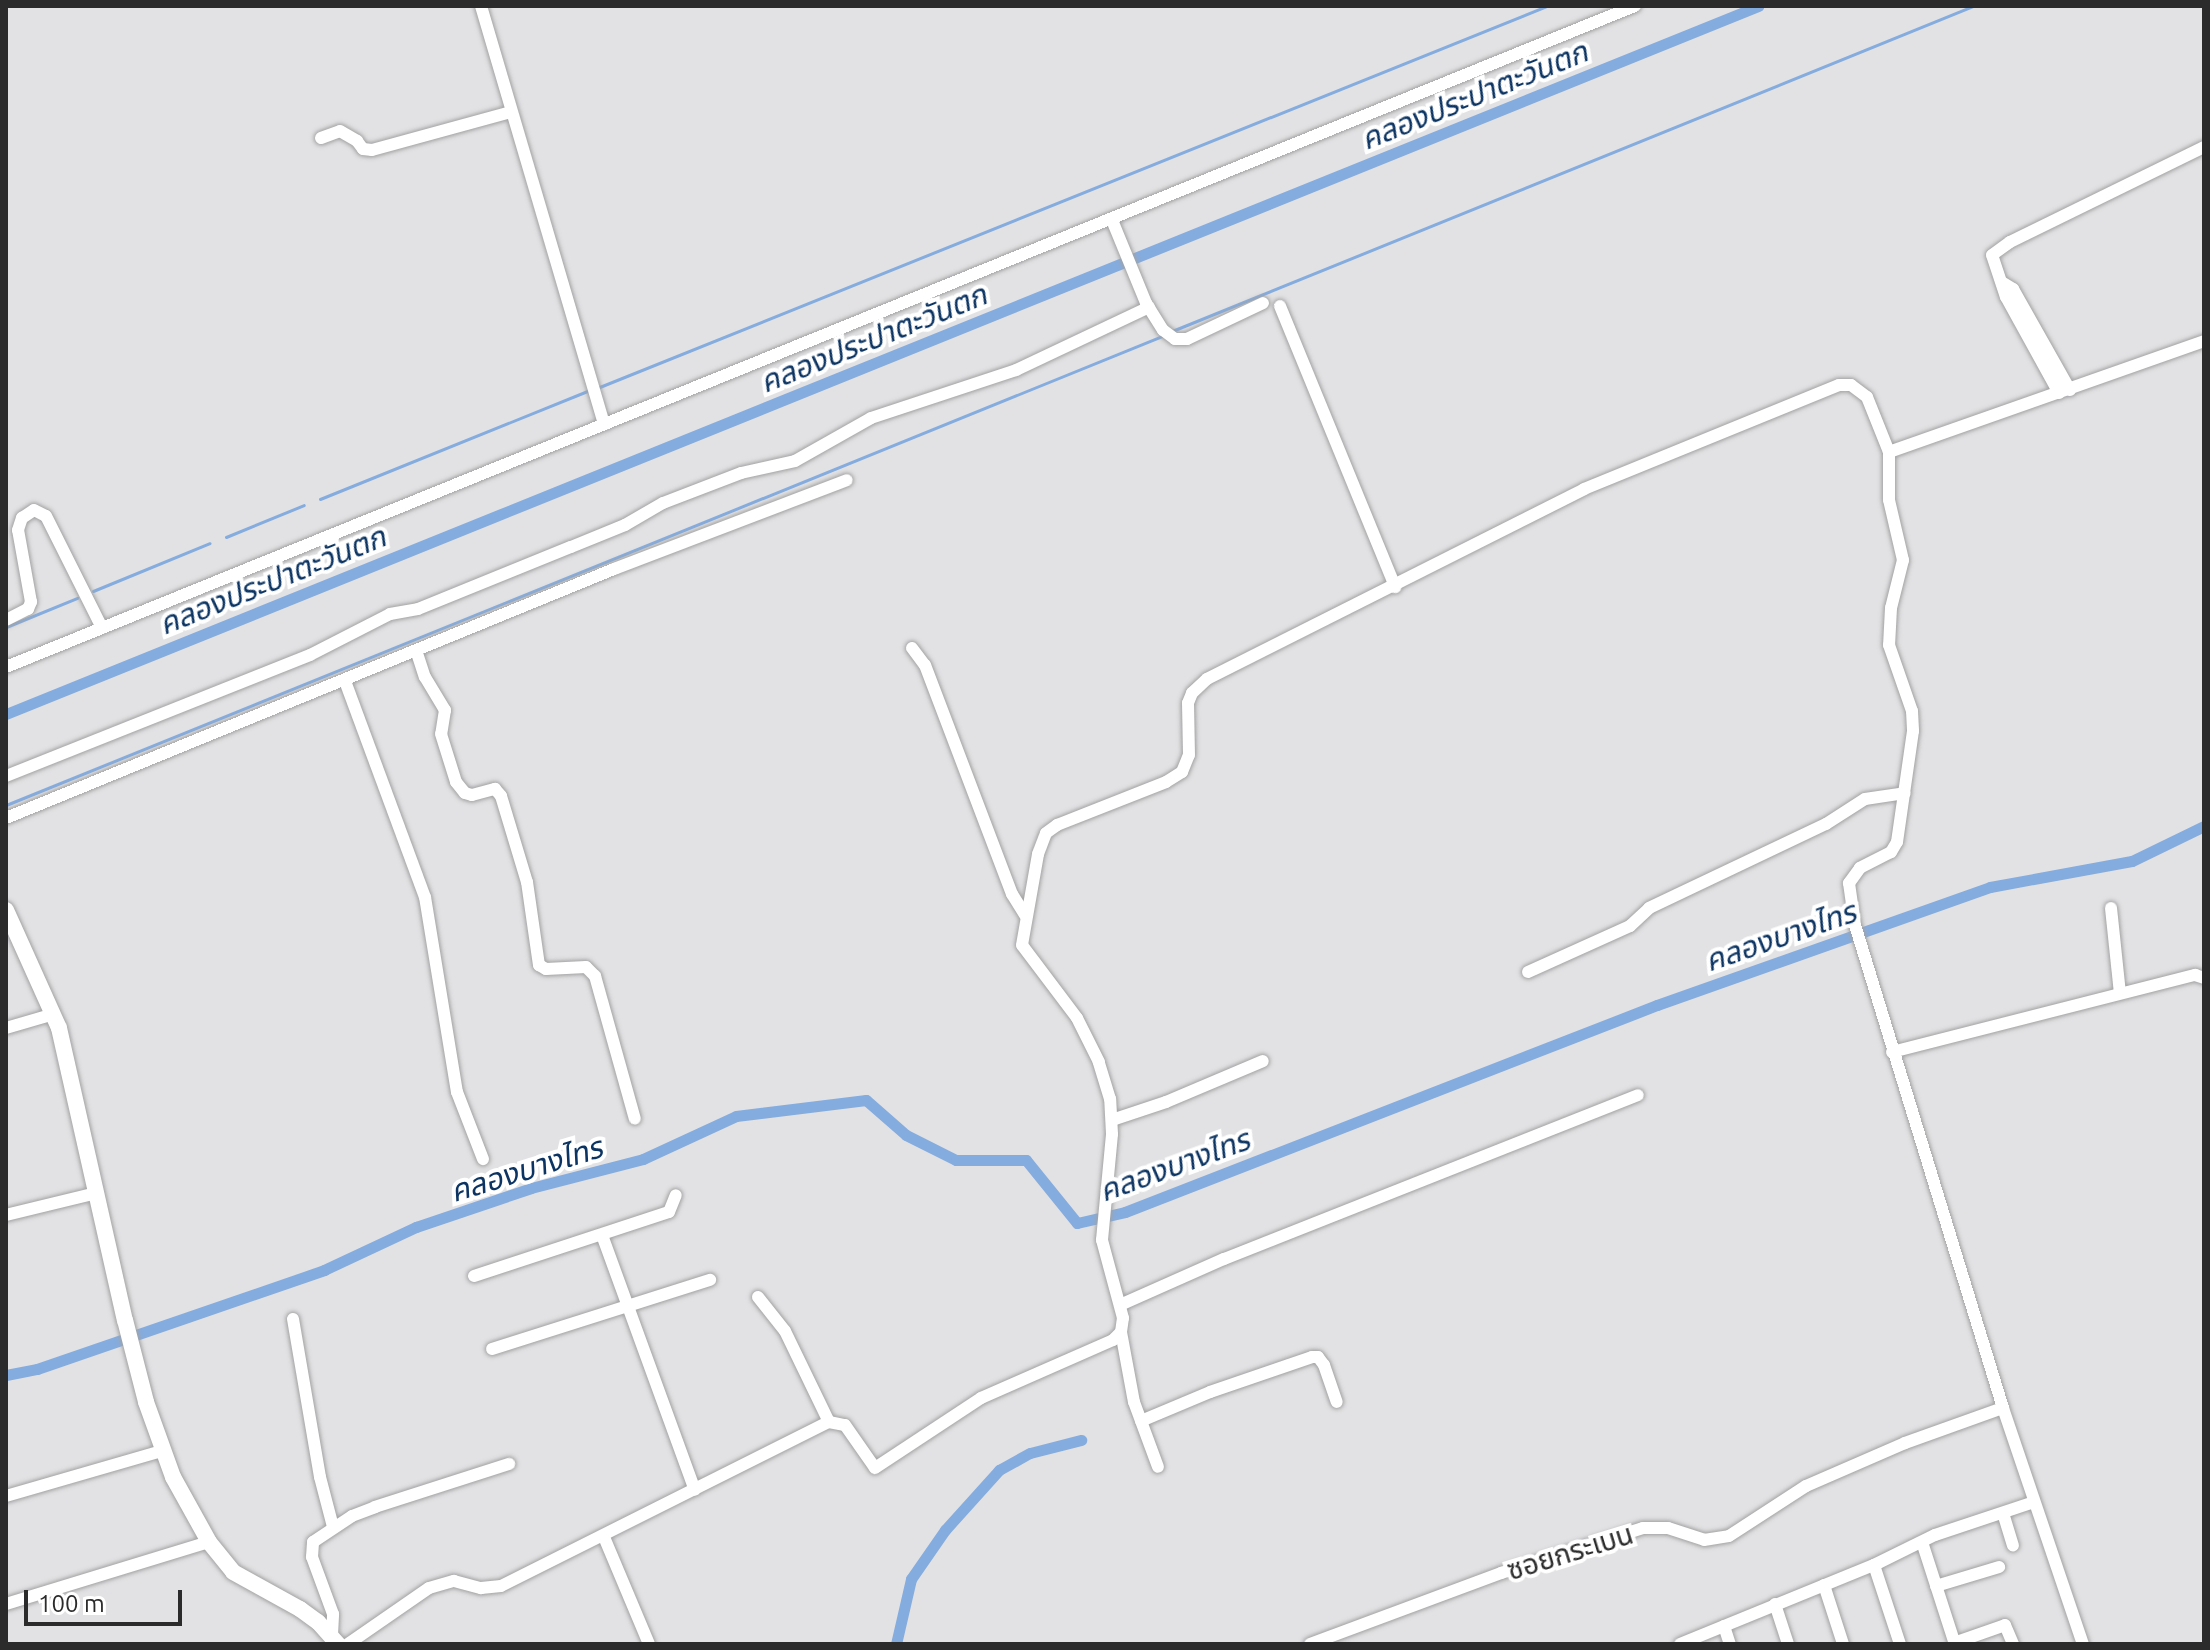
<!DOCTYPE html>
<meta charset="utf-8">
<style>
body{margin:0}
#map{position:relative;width:2210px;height:1650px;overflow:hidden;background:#e2e2e4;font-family:Ubuntu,"Noto Sans Thai",sans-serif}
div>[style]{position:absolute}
.stream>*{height:3px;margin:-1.5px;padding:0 1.5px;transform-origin:1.5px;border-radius:1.5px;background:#85acde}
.canal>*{height:11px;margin:-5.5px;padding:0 5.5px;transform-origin:5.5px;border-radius:5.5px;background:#85acde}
.roads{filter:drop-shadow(0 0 2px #a2a2a3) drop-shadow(0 0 2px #a2a2a3)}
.minor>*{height:12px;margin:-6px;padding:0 6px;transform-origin:6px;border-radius:6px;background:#fff}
.tertiary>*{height:16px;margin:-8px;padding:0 8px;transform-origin:8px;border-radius:8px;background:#fff}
span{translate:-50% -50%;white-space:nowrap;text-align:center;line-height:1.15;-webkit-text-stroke:8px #fff;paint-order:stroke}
.street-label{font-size:28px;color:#2b2b2c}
.water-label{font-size:30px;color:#0c3462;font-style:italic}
.frame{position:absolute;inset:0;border:8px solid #2b2b2c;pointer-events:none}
.scale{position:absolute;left:24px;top:1590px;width:158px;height:36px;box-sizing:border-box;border:4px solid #2b2b2c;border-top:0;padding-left:10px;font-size:24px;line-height:28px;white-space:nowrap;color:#2b2b2c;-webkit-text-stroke:6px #fff;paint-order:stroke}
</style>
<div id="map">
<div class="stream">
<i style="left:1172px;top:331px;width:864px;rotate:-22.08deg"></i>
<i style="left:597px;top:388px;width:1024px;rotate:-21.91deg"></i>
<i style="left:320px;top:499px;width:291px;rotate:-22deg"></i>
<i style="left:226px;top:537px;width:84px;rotate:-22.3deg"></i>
<i style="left:93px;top:591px;width:126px;rotate:-22.3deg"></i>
<i style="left:6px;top:627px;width:77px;rotate:-22.2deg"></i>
<i style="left:6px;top:805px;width:1248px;rotate:-22.08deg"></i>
</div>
<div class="canal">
<i style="left:6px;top:714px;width:1890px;rotate:-22deg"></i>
<i style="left:6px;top:1375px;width:32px;rotate:-11deg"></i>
<i style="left:37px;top:1369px;width:304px;rotate:-19deg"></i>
<i style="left:324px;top:1270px;width:102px;rotate:-25.1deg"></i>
<i style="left:416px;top:1227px;width:121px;rotate:-18.7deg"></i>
<i style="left:531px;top:1188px;width:116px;rotate:-14.5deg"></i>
<i style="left:643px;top:1159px;width:102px;rotate:-24.8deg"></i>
<i style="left:736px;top:1116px;width:131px;rotate:-7deg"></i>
<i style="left:866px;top:1100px;width:53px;rotate:41.2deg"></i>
<i style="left:906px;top:1135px;width:56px;rotate:26.6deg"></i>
<i style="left:956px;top:1160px;width:70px"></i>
<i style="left:1026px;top:1160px;width:81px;rotate:51deg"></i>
<i style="left:1077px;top:1223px;width:49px;rotate:-12.9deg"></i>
<i style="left:1125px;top:1212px;width:571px;rotate:-21.26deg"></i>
<i style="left:1657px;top:1005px;width:353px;rotate:-19.5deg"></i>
<i style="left:1990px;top:887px;width:144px;rotate:-10.4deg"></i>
<i style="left:2132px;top:861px;width:80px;rotate:-25.9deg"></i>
<i style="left:896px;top:1644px;width:67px;rotate:-77deg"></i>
<i style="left:911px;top:1579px;width:60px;rotate:-55.2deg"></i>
<i style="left:945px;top:1530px;width:81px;rotate:-48deg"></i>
<i style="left:999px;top:1470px;width:35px;rotate:-29deg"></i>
<i style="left:1030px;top:1453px;width:53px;rotate:-14.3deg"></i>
</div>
<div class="roads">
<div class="minor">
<i style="left:481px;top:6px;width:436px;rotate:73.6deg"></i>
<i style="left:321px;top:138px;width:20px;rotate:-20deg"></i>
<i style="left:340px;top:131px;width:20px;rotate:30deg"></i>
<i style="left:357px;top:141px;width:10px;rotate:53deg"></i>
<i style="left:363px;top:149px;width:9px;rotate:6deg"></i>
<i style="left:372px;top:150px;width:144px;rotate:-15.3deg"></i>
<i style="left:1112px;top:220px;width:90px;rotate:67.7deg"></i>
<i style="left:1146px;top:303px;width:32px;rotate:58deg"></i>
<i style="left:1163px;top:330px;width:15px;rotate:37deg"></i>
<i style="left:1175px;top:339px;width:12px"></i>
<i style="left:1187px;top:339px;width:84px;rotate:-25.3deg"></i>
<i style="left:2003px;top:283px;width:12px;rotate:31deg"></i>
<i style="left:2013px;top:289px;width:116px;rotate:60.6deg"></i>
<i style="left:1280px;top:306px;width:304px;rotate:67.7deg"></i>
<i style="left:2059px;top:393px;width:110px;rotate:-118.9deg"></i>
<i style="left:2006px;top:297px;width:44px;rotate:-108.4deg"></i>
<i style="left:1992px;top:255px;width:22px;rotate:-36deg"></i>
<i style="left:2010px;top:242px;width:216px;rotate:-26.1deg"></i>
<i style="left:1889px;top:452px;width:334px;rotate:-19.4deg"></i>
<i style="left:6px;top:620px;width:25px;rotate:-27deg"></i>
<i style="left:28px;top:609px;width:8px;rotate:-67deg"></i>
<i style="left:31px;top:602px;width:73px;rotate:-100.2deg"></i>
<i style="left:18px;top:530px;width:13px;rotate:-72deg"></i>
<i style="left:22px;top:518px;width:14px;rotate:-34deg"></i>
<i style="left:34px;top:510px;width:13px;rotate:27deg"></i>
<i style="left:46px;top:516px;width:125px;rotate:63.4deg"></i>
<i style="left:912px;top:648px;width:21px;rotate:53deg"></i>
<i style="left:925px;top:665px;width:245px;rotate:69.2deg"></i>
<i style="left:1012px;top:894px;width:25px;rotate:58deg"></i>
<i style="left:417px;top:653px;width:25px;rotate:72deg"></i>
<i style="left:425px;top:677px;width:39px;rotate:59deg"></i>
<i style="left:445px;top:710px;width:24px;rotate:99deg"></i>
<i style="left:441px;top:734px;width:50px;rotate:72.6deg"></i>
<i style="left:456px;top:782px;width:14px;rotate:51deg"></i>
<i style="left:465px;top:793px;width:7px;rotate:16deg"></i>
<i style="left:472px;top:795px;width:24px;rotate:-15deg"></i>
<i style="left:495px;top:789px;width:9px;rotate:49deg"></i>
<i style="left:501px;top:796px;width:90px;rotate:73.2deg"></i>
<i style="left:527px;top:882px;width:84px;rotate:81.8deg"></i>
<i style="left:539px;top:965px;width:8px;rotate:30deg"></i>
<i style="left:546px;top:969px;width:40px;rotate:-2.9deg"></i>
<i style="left:586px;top:967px;width:13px;rotate:45deg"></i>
<i style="left:595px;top:976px;width:148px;rotate:74.4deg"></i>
<i style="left:6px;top:667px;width:1758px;rotate:-22.09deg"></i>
<i style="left:345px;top:681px;width:230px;rotate:69.7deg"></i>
<i style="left:425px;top:897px;width:198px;rotate:80.7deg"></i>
<i style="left:457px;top:1092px;width:72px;rotate:68.8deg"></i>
<i style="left:6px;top:776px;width:327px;rotate:-21.7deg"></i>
<i style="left:310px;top:655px;width:90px;rotate:-27.1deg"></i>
<i style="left:390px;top:614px;width:28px;rotate:-10deg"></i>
<i style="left:418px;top:609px;width:165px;rotate:-22.1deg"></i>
<i style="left:571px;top:547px;width:58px;rotate:-22.2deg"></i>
<i style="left:625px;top:525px;width:44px;rotate:-30.1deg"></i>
<i style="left:663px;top:503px;width:84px;rotate:-21deg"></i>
<i style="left:741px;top:473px;width:55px;rotate:-12.5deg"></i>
<i style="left:795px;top:461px;width:87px;rotate:-29.5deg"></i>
<i style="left:871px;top:418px;width:153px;rotate:-18.3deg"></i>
<i style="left:1016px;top:370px;width:147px;rotate:-25.3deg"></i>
<i style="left:6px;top:818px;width:657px;rotate:-22.27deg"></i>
<i style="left:614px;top:569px;width:249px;rotate:-20.9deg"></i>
<i style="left:2111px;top:908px;width:85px;rotate:84deg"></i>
<i style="left:1528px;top:972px;width:112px;rotate:-24.3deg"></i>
<i style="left:1630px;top:926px;width:26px;rotate:-43deg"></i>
<i style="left:1649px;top:908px;width:196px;rotate:-25.4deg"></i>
<i style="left:1826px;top:824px;width:46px;rotate:-32.7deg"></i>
<i style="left:1865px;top:799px;width:40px;rotate:-8.5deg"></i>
<i style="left:6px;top:1028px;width:50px;rotate:-16.3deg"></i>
<i style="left:1892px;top:1052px;width:313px;rotate:-14.3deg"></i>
<i style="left:2195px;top:975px;width:9px;rotate:18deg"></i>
<i style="left:1112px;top:1120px;width:57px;rotate:-18.4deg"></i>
<i style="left:1166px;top:1102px;width:105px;rotate:-22.9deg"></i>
<i style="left:6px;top:1215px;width:93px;rotate:-13.7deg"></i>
<i style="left:602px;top:1235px;width:271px;rotate:70deg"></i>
<i style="left:474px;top:1276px;width:205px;rotate:-18.2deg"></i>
<i style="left:669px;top:1212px;width:18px;rotate:-68deg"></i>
<i style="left:758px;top:1297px;width:43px;rotate:51.5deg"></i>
<i style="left:785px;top:1331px;width:101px;rotate:64.2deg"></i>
<i style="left:1120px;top:1305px;width:114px;rotate:-23.9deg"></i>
<i style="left:1224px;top:1259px;width:445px;rotate:-21.6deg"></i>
<i style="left:293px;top:1319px;width:160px;rotate:80.3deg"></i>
<i style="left:320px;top:1477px;width:52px;rotate:75.4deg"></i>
<i style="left:1121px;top:1332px;width:71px;rotate:79.5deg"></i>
<i style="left:1134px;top:1402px;width:69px;rotate:69.7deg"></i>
<i style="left:492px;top:1349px;width:229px;rotate:-17.6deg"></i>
<i style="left:1141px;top:1421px;width:75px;rotate:-22.8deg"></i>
<i style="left:1210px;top:1392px;width:108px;rotate:-18.9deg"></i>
<i style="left:1312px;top:1357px;width:6px"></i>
<i style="left:1318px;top:1357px;width:10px;rotate:53deg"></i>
<i style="left:1324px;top:1365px;width:39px;rotate:71deg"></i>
<i style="left:6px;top:1496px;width:162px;rotate:-16.1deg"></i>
<i style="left:2003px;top:1513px;width:34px;rotate:73deg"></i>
<i style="left:604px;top:1537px;width:116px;rotate:67.2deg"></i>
<i style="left:1922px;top:1542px;width:107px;rotate:72.1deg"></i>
<i style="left:1874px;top:1565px;width:83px;rotate:71.8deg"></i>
<i style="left:1824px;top:1585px;width:62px;rotate:72.1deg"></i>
<i style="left:1936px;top:1586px;width:66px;rotate:-16.8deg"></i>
<i style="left:6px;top:1604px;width:212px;rotate:-17deg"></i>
<i style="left:1775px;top:1604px;width:42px;rotate:72deg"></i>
<i style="left:1724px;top:1626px;width:19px;rotate:72deg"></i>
<i style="left:332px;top:1635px;width:21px;rotate:-87deg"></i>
<i style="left:333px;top:1614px;width:61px;rotate:-110.2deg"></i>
<i style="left:312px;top:1557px;width:15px;rotate:-86deg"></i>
<i style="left:313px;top:1542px;width:47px;rotate:-33.7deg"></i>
<i style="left:352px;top:1516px;width:25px;rotate:-21deg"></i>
<i style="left:375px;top:1507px;width:141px;rotate:-17.8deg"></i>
<i style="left:1954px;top:1643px;width:54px;rotate:-19.4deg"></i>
<i style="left:2005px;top:1625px;width:21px;rotate:67deg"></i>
<i style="left:348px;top:1644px;width:98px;rotate:-34.7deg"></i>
<i style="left:429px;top:1588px;width:26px;rotate:-16deg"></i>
<i style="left:454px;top:1581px;width:28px;rotate:15deg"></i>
<i style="left:481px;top:1588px;width:20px;rotate:-6deg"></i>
<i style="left:501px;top:1586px;width:367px;rotate:-26.6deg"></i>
<i style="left:829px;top:1422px;width:16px;rotate:11deg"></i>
<i style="left:845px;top:1425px;width:52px;rotate:55.1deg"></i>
<i style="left:875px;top:1468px;width:127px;rotate:-33.4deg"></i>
<i style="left:981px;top:1398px;width:144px;rotate:-23.7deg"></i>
<i style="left:1113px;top:1340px;width:11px;rotate:-45deg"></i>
<i style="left:1121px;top:1332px;width:14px;rotate:-82deg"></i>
<i style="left:1123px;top:1318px;width:81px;rotate:-105.1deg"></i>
<i style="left:1102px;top:1240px;width:106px;rotate:-84.6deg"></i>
<i style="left:1112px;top:1134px;width:35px;rotate:-93deg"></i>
<i style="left:1110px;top:1099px;width:39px;rotate:-107deg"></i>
<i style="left:1099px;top:1062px;width:49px;rotate:-116.6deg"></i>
<i style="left:1077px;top:1018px;width:91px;rotate:-127deg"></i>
<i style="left:1022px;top:945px;width:92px;rotate:-80deg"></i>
<i style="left:1038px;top:854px;width:22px;rotate:-69deg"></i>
<i style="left:1046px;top:833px;width:14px;rotate:-36deg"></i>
<i style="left:1057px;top:825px;width:117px;rotate:-21.5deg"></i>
<i style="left:1166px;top:782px;width:19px;rotate:-32deg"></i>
<i style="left:1182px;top:772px;width:18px;rotate:-68deg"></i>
<i style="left:1189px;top:755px;width:52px;rotate:-91.1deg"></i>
<i style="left:1188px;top:703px;width:11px;rotate:-68deg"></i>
<i style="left:1192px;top:693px;width:21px;rotate:-43deg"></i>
<i style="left:1207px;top:679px;width:422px;rotate:-26.7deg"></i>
<i style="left:1584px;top:489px;width:275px;rotate:-22.2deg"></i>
<i style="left:1839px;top:385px;width:12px"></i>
<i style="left:1851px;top:385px;width:20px;rotate:37deg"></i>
<i style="left:1867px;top:397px;width:59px;rotate:68.2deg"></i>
<i style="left:1889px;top:452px;width:48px;rotate:90deg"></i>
<i style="left:1889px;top:500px;width:62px;rotate:76.9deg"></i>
<i style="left:1903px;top:560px;width:49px;rotate:104deg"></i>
<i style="left:1891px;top:608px;width:37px;rotate:93deg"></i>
<i style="left:1889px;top:645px;width:70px;rotate:70.8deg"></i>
<i style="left:1912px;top:711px;width:20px;rotate:87deg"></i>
<i style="left:1913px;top:731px;width:112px;rotate:98.2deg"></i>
<i style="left:1897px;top:842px;width:12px;rotate:121deg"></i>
<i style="left:1891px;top:852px;width:35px;rotate:153deg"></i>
<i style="left:1860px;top:868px;width:19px;rotate:126deg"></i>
<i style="left:1849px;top:883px;width:42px;rotate:81.9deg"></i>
<i style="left:1855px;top:925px;width:505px;rotate:72.96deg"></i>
<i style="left:2003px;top:1408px;width:249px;rotate:71.3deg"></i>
<i style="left:1310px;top:1644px;width:204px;rotate:-20.4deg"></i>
<i style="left:1501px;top:1573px;width:149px;rotate:-17.6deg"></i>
<i style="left:1643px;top:1528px;width:25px"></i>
<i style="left:1668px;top:1528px;width:38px;rotate:18deg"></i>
<i style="left:1704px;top:1540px;width:25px;rotate:-9deg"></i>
<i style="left:1729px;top:1536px;width:92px;rotate:-33deg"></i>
<i style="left:1806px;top:1486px;width:108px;rotate:-23.5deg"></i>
<i style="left:1905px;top:1443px;width:104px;rotate:-19.7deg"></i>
<i style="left:1680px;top:1644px;width:209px;rotate:-22.2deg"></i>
<i style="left:1874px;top:1565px;width:68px;rotate:-26.2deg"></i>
<i style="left:1935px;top:1535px;width:104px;rotate:-18.4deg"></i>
</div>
<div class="tertiary">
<i style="left:6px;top:910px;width:129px;rotate:65.8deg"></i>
<i style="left:59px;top:1028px;width:299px;rotate:77.3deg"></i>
<i style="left:125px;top:1320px;width:85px;rotate:75.6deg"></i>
<i style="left:146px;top:1402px;width:80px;rotate:70.2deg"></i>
<i style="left:173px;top:1477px;width:74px;rotate:61deg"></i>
<i style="left:209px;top:1542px;width:38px;rotate:51deg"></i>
<i style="left:233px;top:1572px;width:77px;rotate:28.9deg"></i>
<i style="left:300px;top:1609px;width:22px;rotate:36deg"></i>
<i style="left:318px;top:1622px;width:30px;rotate:48deg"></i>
</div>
</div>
<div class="street-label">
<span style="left:1570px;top:1552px;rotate:-17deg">ซอยกระเบน</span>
</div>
<div class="water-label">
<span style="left:1474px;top:95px;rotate:-22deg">คลองประปาตะวันตก</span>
<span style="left:873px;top:338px;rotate:-22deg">คลองประปาตะวันตก</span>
<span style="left:272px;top:580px;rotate:-22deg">คลองประปาตะวันตก</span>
<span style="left:1780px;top:936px;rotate:-19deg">คลองบางไทร</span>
<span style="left:1174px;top:1165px;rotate:-20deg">คลองบางไทร</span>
<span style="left:526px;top:1169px;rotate:-17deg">คลองบางไทร</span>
</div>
<div class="frame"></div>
<div class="scale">100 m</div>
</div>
